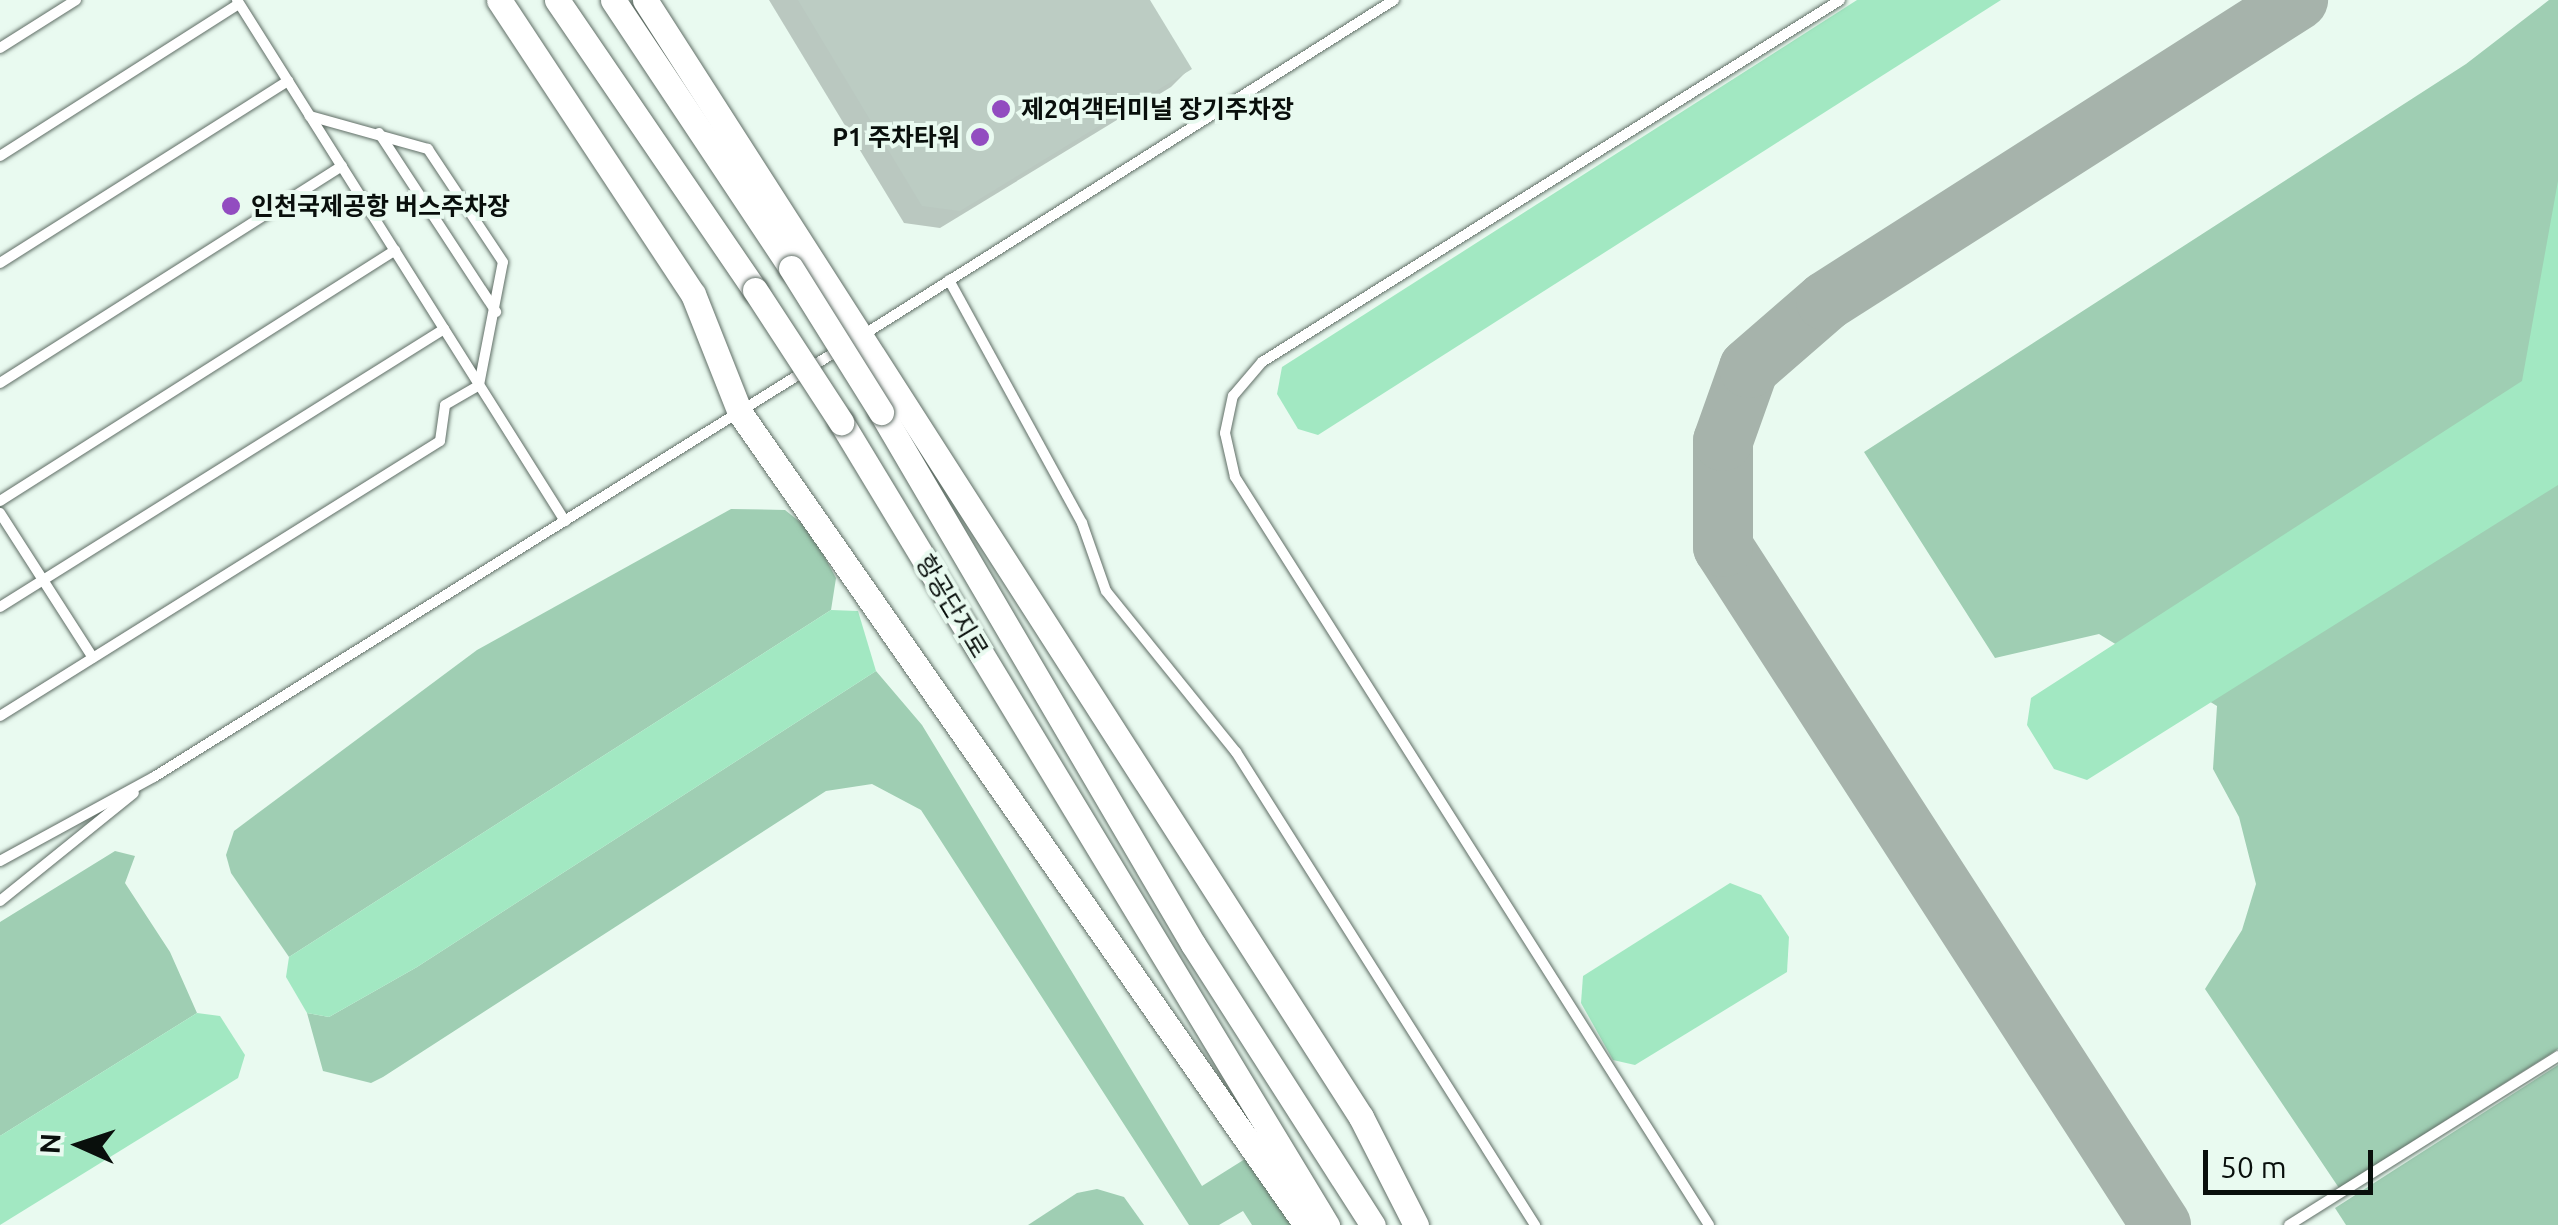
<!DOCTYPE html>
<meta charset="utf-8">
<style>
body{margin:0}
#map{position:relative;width:2558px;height:1225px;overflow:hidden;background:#e9faf0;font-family:Ubuntu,"Noto Sans KR",sans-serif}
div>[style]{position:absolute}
.green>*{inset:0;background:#9fceb3}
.water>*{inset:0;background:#a2e8c2}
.shadow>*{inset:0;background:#0003}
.taxiway>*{height:60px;margin:-30px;padding:0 30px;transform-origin:30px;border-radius:30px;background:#a6b3ab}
.building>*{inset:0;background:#bcccc3}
.roads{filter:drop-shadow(0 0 2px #606e66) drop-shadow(0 0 2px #606e66)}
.service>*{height:10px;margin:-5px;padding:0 5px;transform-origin:5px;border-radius:5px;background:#fff}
.tertiary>*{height:25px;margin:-12.5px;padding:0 12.5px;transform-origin:12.5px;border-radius:12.5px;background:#fff}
.bridges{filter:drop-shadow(0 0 2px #606e66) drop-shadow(0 0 2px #606e66)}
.tertiary-bridge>*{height:25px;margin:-12.5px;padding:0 12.5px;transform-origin:12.5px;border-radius:12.5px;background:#fff}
.dots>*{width:28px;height:28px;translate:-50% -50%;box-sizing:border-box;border:5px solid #e9faf0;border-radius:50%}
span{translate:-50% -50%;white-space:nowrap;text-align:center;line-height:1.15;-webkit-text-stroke:8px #e9faf0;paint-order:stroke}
.poi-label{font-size:25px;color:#090f0c;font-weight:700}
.left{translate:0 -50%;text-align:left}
.right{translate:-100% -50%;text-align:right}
.street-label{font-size:25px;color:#090f0c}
.north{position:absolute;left:30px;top:1095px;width:100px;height:100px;-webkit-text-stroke:8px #e9faf0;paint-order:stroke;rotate:273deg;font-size:28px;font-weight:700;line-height:40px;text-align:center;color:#090f0c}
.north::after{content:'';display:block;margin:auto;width:35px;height:45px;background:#090f0c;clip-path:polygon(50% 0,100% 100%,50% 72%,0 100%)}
.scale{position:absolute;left:2203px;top:1150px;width:170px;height:45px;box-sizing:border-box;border:5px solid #090f0c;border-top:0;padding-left:12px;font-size:30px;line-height:35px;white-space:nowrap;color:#090f0c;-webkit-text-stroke:8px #e9faf0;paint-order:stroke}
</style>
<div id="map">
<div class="green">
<i style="clip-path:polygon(2549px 0,2558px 0,2558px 1049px,2339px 1188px,2205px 989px,2242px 930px,2256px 884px,2239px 817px,2213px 769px,2217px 706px,2099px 634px,1995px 658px,1864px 452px,2466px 64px)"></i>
<i style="clip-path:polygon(731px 509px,785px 510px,810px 530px,836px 578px,831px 610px,289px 957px,231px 873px,226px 855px,234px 831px,477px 650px)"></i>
<i style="clip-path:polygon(876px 671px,922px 725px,1202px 1186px,1245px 1159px,1292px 1225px,1252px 1225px,1243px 1211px,1219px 1225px,1189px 1225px,921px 810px,872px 784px,826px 791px,383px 1077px,371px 1083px,323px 1071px,307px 1013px,329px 1017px,417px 967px)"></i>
<i style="clip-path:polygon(115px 851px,135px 856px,125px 883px,170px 952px,197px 1013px,0 1136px,0 922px)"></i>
<i style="clip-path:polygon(2558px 1065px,2558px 1225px,2346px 1225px,2335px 1208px)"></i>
<i style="clip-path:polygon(1097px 1189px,1124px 1197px,1144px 1225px,1028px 1225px,1077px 1193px)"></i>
</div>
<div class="water">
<i style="clip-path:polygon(1857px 0,2001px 0,1318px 435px,1298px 429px,1277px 394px,1282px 367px)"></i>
<i style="clip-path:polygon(2558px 181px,2558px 485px,2087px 780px,2054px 769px,2027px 725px,2031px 698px,2522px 381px)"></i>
<i style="clip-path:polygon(831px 610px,858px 611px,876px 671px,417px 967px,329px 1017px,307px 1013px,286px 977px,289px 957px)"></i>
<i style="clip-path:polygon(1730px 883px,1761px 895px,1789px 937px,1787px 972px,1635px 1065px,1613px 1060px,1581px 1003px,1583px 976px)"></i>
<i style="clip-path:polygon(197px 1013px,220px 1016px,245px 1055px,238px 1078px,0 1225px,0 1136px)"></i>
</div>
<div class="shadow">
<i style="clip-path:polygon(769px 0,1147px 0,1189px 69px,1171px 87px,940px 228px,904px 223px)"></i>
</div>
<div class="taxiway">
<i style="left:2161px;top:1225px;width:807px;rotate:-122.86deg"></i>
<i style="left:1723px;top:547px;width:106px;rotate:-90deg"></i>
<i style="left:1723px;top:441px;width:77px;rotate:-70.4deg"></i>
<i style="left:1749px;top:368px;width:102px;rotate:-41deg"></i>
<i style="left:1826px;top:301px;width:560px;rotate:-32.53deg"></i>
</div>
<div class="building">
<i style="clip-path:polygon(798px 0,1150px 0,1192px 69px,960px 211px,922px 206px)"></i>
</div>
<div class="roads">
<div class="service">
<i style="left:237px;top:0;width:616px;rotate:57.81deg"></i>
<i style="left:0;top:48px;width:90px;rotate:-32.3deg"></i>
<i style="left:379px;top:133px;width:214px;rotate:56.8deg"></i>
<i style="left:0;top:156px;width:283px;rotate:-32.5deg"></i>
<i style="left:0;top:263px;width:341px;rotate:-32.3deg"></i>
<i style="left:949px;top:280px;width:277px;rotate:61.3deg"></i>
<i style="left:1082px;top:523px;width:72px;rotate:70.6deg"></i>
<i style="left:1106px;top:591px;width:207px;rotate:51.1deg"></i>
<i style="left:1236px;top:752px;width:560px;rotate:57.7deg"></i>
<i style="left:863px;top:335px;width:628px;rotate:-32.25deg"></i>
<i style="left:0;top:383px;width:405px;rotate:-32.4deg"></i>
<i style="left:0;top:501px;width:468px;rotate:-32.4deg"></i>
<i style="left:0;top:513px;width:172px;rotate:57.3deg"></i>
<i style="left:0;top:607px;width:524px;rotate:-32.05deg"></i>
<i style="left:0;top:716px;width:519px;rotate:-32.01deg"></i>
<i style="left:440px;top:441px;width:36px;rotate:-82deg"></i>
<i style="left:445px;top:405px;width:39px;rotate:-30deg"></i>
<i style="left:479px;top:385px;width:125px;rotate:-79deg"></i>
<i style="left:503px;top:262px;width:136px;rotate:-123.6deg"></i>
<i style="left:428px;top:149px;width:123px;rotate:-164.4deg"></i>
<i style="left:0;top:861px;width:175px;rotate:-28.6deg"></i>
<i style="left:154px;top:777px;width:809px;rotate:-31.96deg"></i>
<i style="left:0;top:901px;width:172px;rotate:-38.9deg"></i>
<i style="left:1709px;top:1225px;width:886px;rotate:-122.36deg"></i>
<i style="left:1235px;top:477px;width:45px;rotate:-102.8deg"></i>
<i style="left:1225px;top:433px;width:38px;rotate:-78deg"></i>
<i style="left:1233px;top:396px;width:45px;rotate:-49.5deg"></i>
<i style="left:1262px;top:362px;width:682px;rotate:-32.06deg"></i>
<i style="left:2289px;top:1225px;width:318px;rotate:-32.1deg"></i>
</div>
<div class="tertiary">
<i style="left:499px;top:0;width:352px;rotate:56.6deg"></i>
<i style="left:693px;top:294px;width:128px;rotate:68.4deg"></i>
<i style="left:740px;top:413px;width:990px;rotate:55.12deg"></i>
<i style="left:557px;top:0;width:351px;rotate:55.7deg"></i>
<i style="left:613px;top:0;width:322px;rotate:56.4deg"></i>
<i style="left:645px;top:0;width:1327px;rotate:57.34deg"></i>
<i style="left:1361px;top:1117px;width:121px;rotate:63deg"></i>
<i style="left:881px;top:412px;width:617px;rotate:59.61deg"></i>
<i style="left:1193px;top:944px;width:334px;rotate:57.4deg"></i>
<i style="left:841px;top:422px;width:939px;rotate:58.82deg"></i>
</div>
</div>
<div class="bridges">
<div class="tertiary-bridge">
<i style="left:791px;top:268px;width:170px;rotate:58deg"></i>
<i style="left:755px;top:290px;width:158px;rotate:56.9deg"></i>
</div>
</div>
<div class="dots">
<i style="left:1001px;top:109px;background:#924cc0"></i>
<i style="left:980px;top:137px;background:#924cc0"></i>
<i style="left:231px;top:206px;background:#924cc0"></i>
</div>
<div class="poi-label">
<span class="left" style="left:1021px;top:109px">제2여객터미널 장기주차장</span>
<span class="right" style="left:960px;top:137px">P1 주차타워</span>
<span class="left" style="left:251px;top:206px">인천국제공항 버스주차장</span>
</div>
<div class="street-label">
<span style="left:952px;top:606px;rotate:59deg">항공단지로</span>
</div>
<div class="north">N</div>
<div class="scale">50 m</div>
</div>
